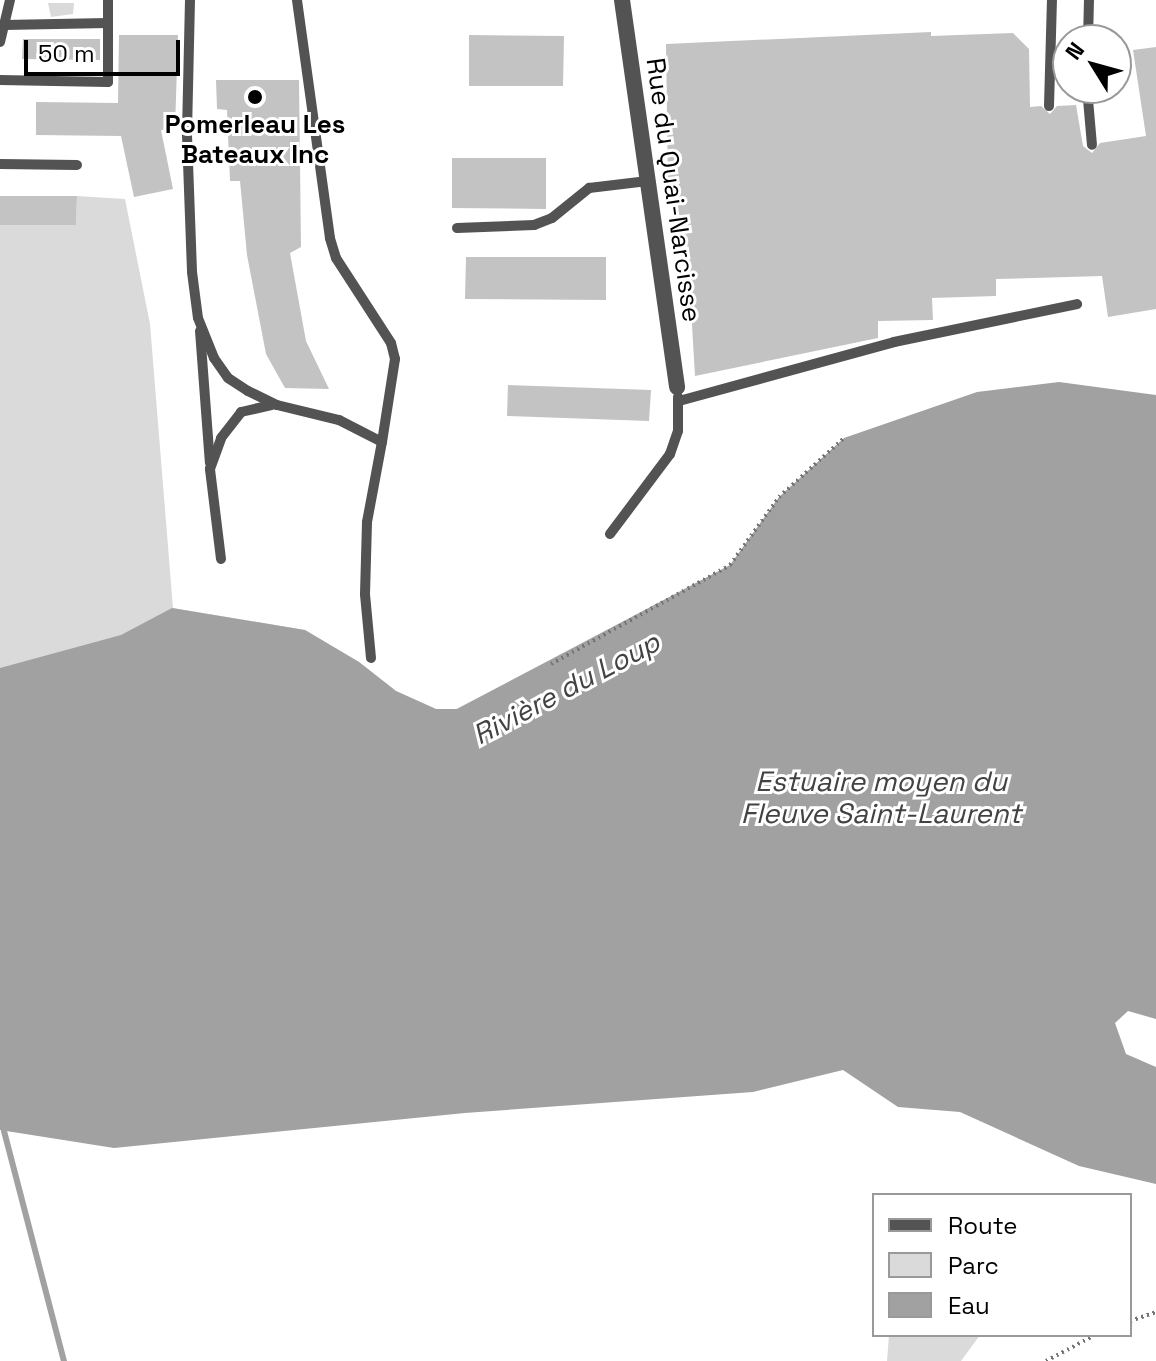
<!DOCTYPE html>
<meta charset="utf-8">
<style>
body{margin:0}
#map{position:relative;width:1156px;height:1361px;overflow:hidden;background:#fff;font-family:"Space Grotesk",sans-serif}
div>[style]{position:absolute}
.green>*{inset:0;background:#dadada}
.water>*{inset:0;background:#a1a1a1}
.stream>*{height:6px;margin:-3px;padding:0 3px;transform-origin:3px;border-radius:3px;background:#a1a1a1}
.building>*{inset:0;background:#c3c3c3}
.path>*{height:4px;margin-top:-2px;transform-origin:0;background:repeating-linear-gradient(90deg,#757575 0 2px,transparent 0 6px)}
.service>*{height:10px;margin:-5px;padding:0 5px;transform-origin:5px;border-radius:5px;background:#535353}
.minor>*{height:16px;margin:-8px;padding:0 8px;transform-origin:8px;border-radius:8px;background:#535353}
.dots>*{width:22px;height:22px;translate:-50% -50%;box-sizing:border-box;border:4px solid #fff;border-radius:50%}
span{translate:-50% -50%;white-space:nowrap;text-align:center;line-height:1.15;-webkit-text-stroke:6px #fff;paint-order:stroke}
.poi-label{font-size:26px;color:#000;font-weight:700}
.street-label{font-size:26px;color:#000}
.water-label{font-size:28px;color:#424242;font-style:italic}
.legend{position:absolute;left:872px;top:1193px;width:260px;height:144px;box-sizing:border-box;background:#fff;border:2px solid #999;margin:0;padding:10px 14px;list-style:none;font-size:24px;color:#000}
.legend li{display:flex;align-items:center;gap:16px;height:40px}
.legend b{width:40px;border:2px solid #999}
.north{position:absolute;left:1052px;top:24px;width:80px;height:80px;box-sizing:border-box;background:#fff;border:2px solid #999;border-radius:50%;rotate:307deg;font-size:22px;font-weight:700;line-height:32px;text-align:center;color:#000}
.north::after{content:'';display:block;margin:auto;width:28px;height:36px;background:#000;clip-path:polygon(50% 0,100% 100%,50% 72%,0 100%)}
.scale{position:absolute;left:24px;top:40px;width:156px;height:36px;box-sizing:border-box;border:4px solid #000;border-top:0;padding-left:10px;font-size:24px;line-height:28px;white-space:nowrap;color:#000;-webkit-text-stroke:6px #fff;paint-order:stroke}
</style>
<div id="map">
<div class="green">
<i style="clip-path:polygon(48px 3px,74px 3px,73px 14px,51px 17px)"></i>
<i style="clip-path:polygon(77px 196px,125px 199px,150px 324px,173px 608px,305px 630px,359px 662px,396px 691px,436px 709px,456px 709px,625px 622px,677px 614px,0 930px,0 225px,76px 225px)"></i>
<i style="clip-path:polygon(889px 1335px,980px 1335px,961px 1361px,887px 1361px)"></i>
</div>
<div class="water">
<i style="clip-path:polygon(1059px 382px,1156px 395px,1156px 1019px,1128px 1011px,1115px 1023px,1126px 1054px,1156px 1067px,1156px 1184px,1079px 1166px,960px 1112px,898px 1107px,843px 1070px,753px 1092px,465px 1113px,114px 1148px,0 1130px,0 668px,121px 635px,172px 608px,305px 630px,359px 662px,396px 691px,436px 709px,457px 709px,730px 565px,779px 497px,844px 438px,977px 392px)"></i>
</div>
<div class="stream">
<i style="left:4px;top:1131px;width:238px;rotate:75.4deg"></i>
</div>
<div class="building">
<i style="clip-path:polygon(931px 32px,931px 36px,1013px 33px,1029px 49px,1030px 107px,1041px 106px,1050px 114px,1057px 106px,1076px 105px,1083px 146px,1092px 153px,1100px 143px,1146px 136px,1133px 50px,1156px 47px,1156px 309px,1108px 317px,1102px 276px,996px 279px,996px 296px,932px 298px,933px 320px,878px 321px,878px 338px,695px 376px,687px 240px,676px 239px,675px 188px,668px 189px,666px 44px)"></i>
<i style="clip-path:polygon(119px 35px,178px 35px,175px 129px,161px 130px,173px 189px,134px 197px,121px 136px,36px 135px,36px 102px,118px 103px)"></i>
<i style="clip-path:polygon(469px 35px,564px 36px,563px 86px,469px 86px)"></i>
<i style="clip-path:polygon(23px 39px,100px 39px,100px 60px,22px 59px)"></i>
<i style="clip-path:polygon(216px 80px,299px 80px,301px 247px,290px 253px,306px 341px,329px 389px,285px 388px,266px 354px,247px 255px,240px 181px,230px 181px,227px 110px,217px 109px)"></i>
<i style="clip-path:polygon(452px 158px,546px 158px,546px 209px,452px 208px)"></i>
<i style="clip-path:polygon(0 196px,77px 196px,76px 225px,0 225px)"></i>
<i style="clip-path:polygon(466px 257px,606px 257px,606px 300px,465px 299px)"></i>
<i style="clip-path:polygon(508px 385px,651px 390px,649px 421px,507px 416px)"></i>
</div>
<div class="path">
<i style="left:551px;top:664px;width:205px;rotate:-28.9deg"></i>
<i style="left:730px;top:565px;width:84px;rotate:-54.2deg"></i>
<i style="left:779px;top:497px;width:88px;rotate:-42.2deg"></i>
<i style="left:1130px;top:1321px;width:28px;rotate:-19deg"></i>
<i style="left:1046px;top:1361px;width:55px;rotate:-28deg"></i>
</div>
<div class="service">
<i style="left:190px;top:0;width:135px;rotate:91.3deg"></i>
<i style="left:187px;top:135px;width:137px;rotate:87.9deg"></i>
<i style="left:192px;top:272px;width:46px;rotate:82.6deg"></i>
<i style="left:198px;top:318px;width:43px;rotate:68.2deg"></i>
<i style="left:214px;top:358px;width:24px;rotate:55deg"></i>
<i style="left:228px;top:378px;width:24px;rotate:33deg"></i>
<i style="left:248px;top:391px;width:32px;rotate:26deg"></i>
<i style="left:277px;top:405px;width:64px;rotate:13.6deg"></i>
<i style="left:339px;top:420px;width:48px;rotate:27.1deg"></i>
<i style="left:382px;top:442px;width:84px;rotate:-81.1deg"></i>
<i style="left:395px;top:359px;width:16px;rotate:-104deg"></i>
<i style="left:391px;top:343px;width:101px;rotate:-122.9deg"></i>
<i style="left:336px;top:258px;width:21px;rotate:-107deg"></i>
<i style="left:330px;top:238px;width:240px;rotate:-97.9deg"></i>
<i style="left:4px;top:25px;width:104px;rotate:-1.1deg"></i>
<i style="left:1088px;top:40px;width:40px;rotate:-88.6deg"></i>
<i style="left:0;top:42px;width:43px;rotate:-76.6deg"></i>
<i style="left:0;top:80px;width:108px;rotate:1.1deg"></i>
<i style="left:108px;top:82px;width:82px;rotate:-90deg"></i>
<i style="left:1087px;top:88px;width:57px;rotate:85deg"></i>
<i style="left:1049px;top:106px;width:106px;rotate:-88.4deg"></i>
<i style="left:0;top:164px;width:77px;rotate:0.7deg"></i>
<i style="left:457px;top:228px;width:77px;rotate:-2.2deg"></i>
<i style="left:534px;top:225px;width:19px;rotate:-21deg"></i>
<i style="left:552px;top:218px;width:48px;rotate:-39deg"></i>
<i style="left:589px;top:188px;width:59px;rotate:-6.8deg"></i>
<i style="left:200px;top:331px;width:132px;rotate:85.7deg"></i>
<i style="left:679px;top:401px;width:223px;rotate:-15.3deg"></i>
<i style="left:894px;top:342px;width:187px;rotate:-11.7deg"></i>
<i style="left:610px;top:534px;width:100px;rotate:-53.1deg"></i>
<i style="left:670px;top:454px;width:24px;rotate:-71deg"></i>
<i style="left:678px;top:431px;width:34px;rotate:-90deg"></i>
<i style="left:221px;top:559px;width:91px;rotate:-97deg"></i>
<i style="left:210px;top:469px;width:33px;rotate:-70deg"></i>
<i style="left:221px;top:438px;width:33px;rotate:-52deg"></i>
<i style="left:241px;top:412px;width:31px;rotate:-13deg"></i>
<i style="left:371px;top:658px;width:64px;rotate:-95.4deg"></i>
<i style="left:365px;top:594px;width:72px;rotate:-88.4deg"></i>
<i style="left:367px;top:522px;width:81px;rotate:-79.4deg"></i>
</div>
<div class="minor">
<i style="left:622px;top:0;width:391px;rotate:81.9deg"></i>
</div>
<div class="dots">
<i style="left:255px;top:97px;background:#000"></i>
</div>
<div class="poi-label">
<span style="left:255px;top:140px">Pomerleau Les<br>Bateaux Inc</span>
</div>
<div class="street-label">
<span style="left:673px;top:190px;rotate:82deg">Rue du Quai-Narcisse</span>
</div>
<div class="water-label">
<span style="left:566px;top:688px;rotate:-28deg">Rivière du Loup</span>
<span style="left:881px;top:797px">Estuaire moyen du<br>Fleuve Saint-Laurent</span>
</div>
<ul class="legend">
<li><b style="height:10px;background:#535353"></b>Route</li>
<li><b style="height:22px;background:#dadada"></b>Parc</li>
<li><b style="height:22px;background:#a1a1a1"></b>Eau</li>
</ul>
<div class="north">N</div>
<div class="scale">50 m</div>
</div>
